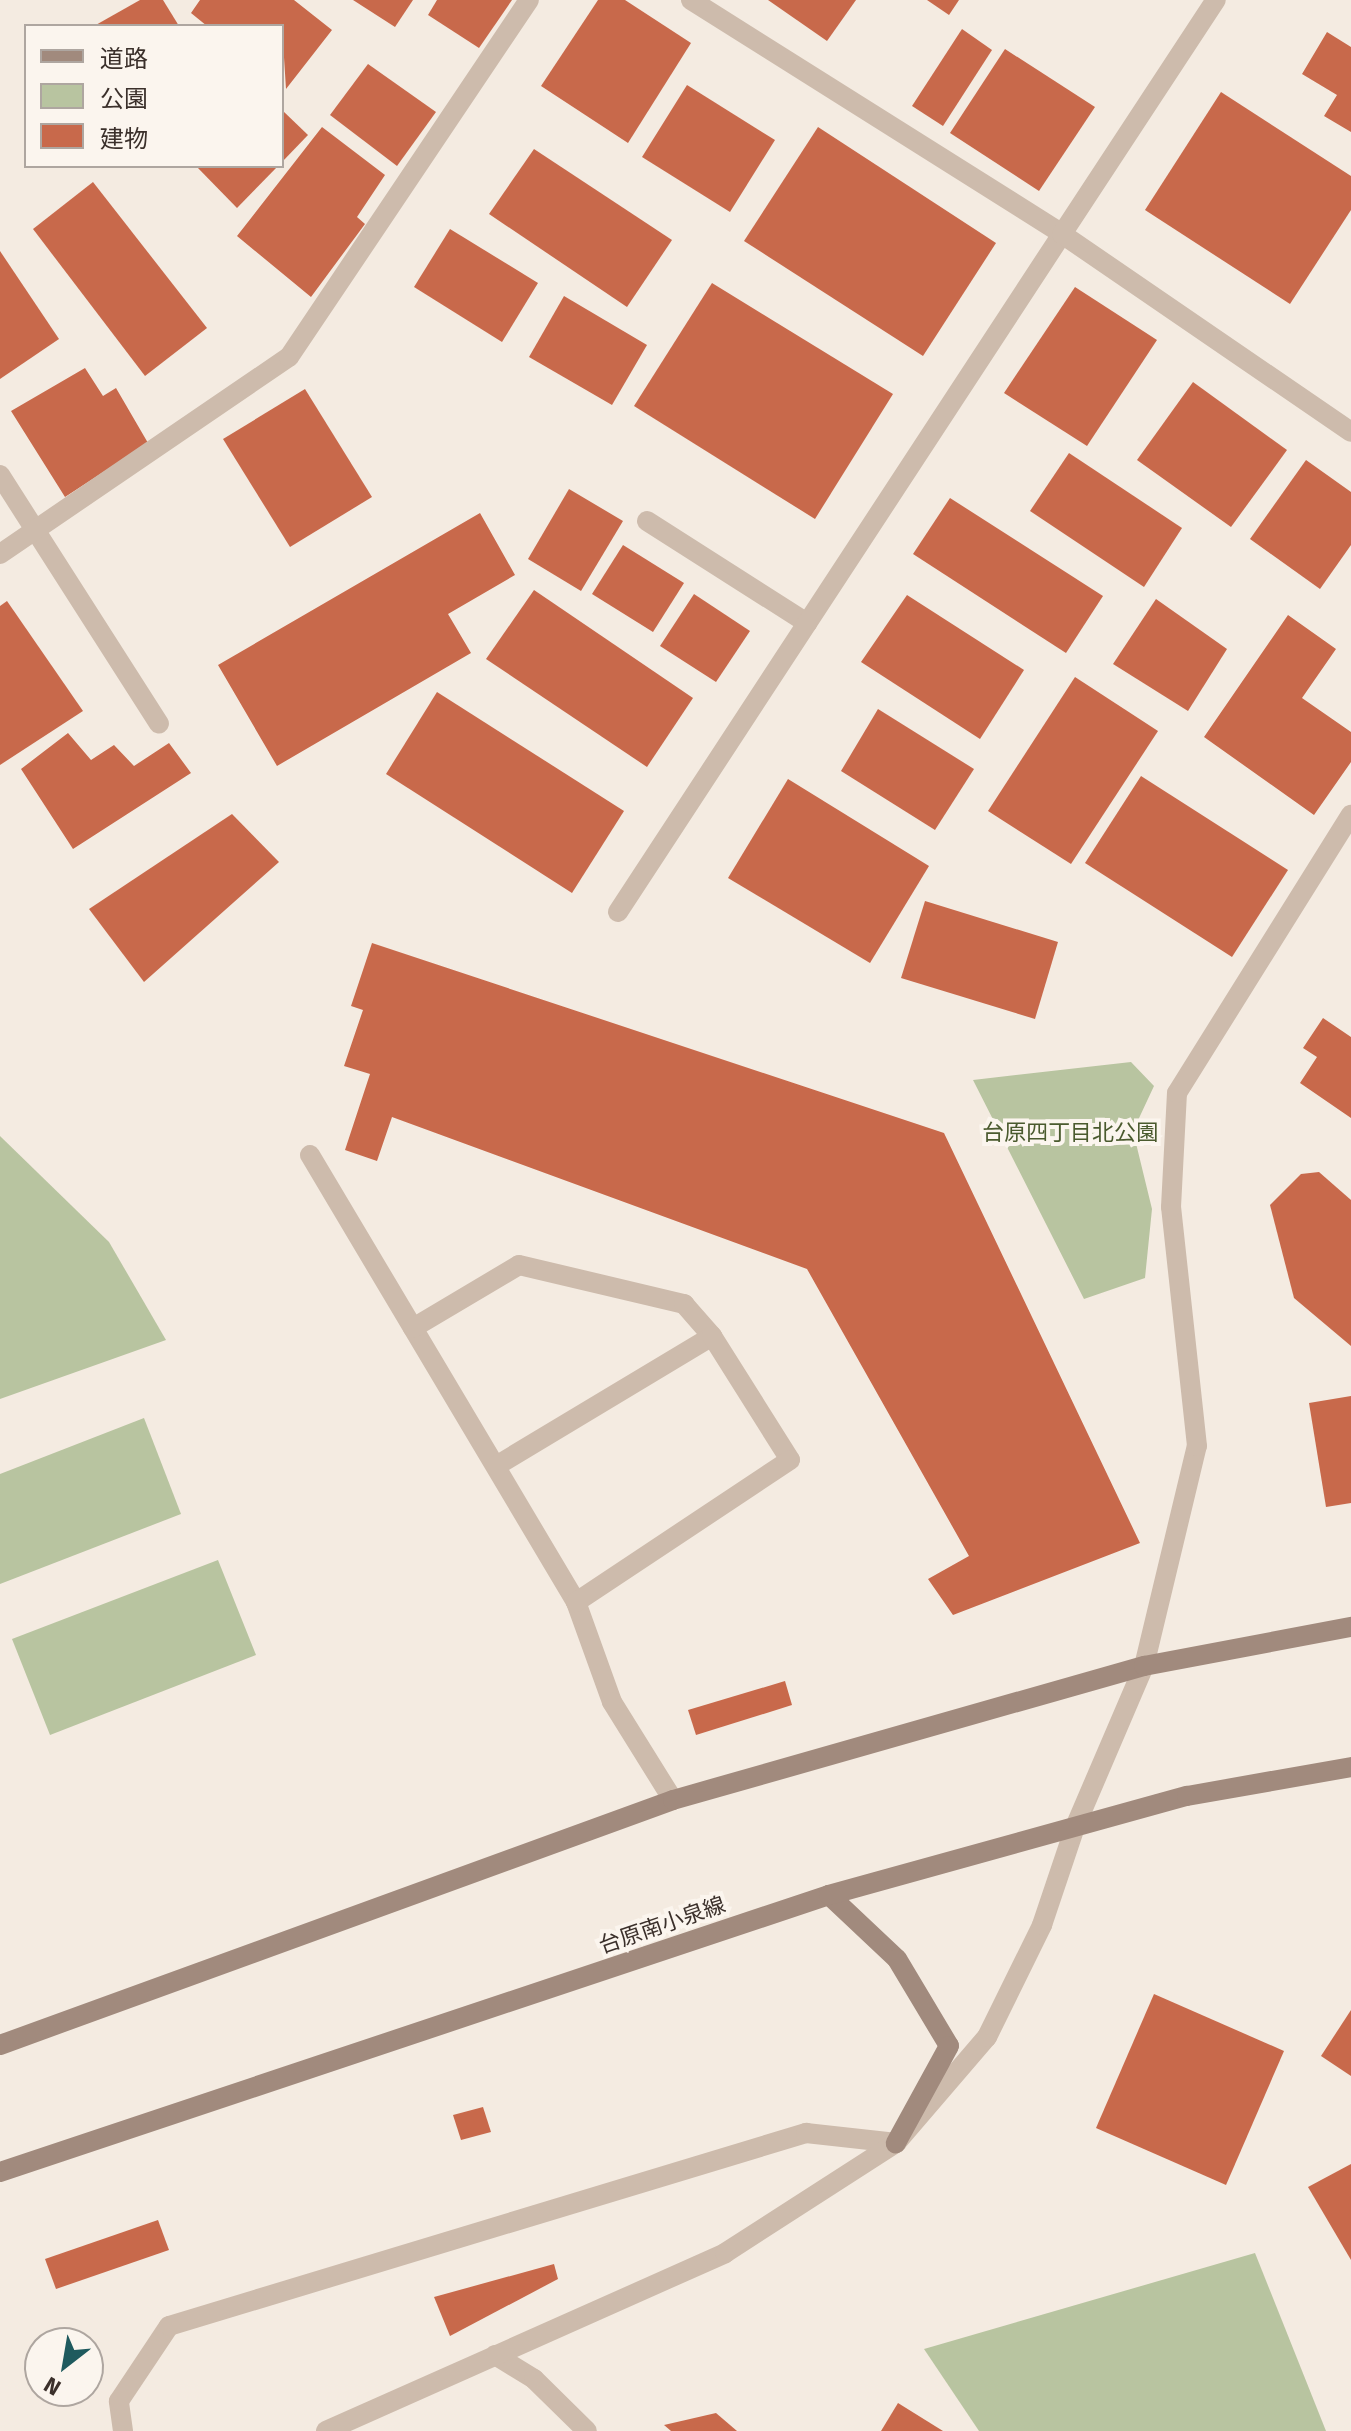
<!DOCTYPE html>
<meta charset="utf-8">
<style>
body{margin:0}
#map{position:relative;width:1351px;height:2431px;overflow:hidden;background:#f4ebe1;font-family:"Fira Sans","Noto Sans JP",sans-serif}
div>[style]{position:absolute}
.green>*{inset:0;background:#b8c4a0}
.building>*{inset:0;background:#c8694b}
.lane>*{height:20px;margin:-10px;padding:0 10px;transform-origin:10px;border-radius:10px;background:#cdbbac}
.street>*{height:20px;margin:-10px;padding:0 10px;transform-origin:10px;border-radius:10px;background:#cdbbac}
.secondary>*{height:20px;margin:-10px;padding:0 10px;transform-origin:10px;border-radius:10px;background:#a18a7d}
span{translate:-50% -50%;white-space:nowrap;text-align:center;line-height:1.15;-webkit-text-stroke:8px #fbf5ee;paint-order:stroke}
.park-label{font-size:22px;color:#4a5a2e}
.street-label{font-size:22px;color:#3b302b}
.legend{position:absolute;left:24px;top:24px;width:260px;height:144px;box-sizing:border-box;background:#fbf5ee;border:2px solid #aea6a0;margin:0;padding:10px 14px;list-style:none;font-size:24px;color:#3b302b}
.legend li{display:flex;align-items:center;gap:16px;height:40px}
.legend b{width:40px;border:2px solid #aea6a0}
.north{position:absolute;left:24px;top:2327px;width:80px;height:80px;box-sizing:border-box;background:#fbf5ee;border:2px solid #aea6a0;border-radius:50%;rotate:211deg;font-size:22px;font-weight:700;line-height:32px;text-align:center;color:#3b302b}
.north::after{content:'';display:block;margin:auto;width:28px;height:36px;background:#1f5a5e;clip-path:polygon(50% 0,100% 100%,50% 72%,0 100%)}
</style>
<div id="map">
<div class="green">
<i style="clip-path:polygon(1131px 1062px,1154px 1086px,1133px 1131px,1152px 1209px,1145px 1278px,1084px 1299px,973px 1080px)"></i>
<i style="clip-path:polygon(0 1136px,109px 1242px,166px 1340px,0 1399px)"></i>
<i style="clip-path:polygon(144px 1418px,181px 1514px,0 1584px,0 1474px)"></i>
<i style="clip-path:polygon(218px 1560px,256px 1655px,50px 1735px,12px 1639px)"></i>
<i style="clip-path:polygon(1255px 2253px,1326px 2431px,979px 2431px,924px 2349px)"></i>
</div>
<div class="building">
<i style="clip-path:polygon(140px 0,163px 0,179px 26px,94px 26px)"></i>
<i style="clip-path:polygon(200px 0,294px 0,332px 30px,286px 89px,282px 26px,207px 26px,191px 13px)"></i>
<i style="clip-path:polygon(353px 0,413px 0,395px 27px)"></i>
<i style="clip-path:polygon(437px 0,512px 0,479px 48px,428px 15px)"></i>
<i style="clip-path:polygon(598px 0,625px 0,691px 43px,628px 143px,541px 86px)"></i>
<i style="clip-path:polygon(768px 0,856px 0,827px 41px)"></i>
<i style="clip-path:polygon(927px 0,959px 0,949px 15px)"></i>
<i style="clip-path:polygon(962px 29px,992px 50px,943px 126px,912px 106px)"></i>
<i style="clip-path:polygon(1327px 32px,1351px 47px,1351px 132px,1324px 116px,1337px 95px,1302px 74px)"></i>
<i style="clip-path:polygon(1005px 49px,1095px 107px,1039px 191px,950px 133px)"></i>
<i style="clip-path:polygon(368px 64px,436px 112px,397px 166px,330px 115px)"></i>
<i style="clip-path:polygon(687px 85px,775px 140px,730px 212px,642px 157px)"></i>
<i style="clip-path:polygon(1221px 92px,1351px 176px,1351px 210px,1290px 304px,1145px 210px)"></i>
<i style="clip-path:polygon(282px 110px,308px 135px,282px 162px)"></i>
<i style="clip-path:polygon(322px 127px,385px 175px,357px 217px,365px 224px,311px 297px,237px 236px)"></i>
<i style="clip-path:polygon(818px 127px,996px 243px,923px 356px,744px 241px)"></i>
<i style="clip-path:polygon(534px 149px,672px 240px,627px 307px,489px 214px)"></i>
<i style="clip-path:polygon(196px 166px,278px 166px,237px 208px)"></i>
<i style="clip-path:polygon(93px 182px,207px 328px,145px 376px,33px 229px)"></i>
<i style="clip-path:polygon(450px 229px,538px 283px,502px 342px,414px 287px)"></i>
<i style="clip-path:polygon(0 251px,59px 339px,0 379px)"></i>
<i style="clip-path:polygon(712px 283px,893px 394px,815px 519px,634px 406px)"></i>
<i style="clip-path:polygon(1075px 287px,1157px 340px,1087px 446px,1004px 393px)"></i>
<i style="clip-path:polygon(564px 296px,647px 345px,612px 405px,529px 357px)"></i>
<i style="clip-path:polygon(85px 368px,103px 396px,116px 388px,148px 443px,65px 497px,11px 411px)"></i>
<i style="clip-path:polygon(1193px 382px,1287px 450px,1231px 527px,1137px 460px)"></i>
<i style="clip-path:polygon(305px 389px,372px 497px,290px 547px,223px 439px)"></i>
<i style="clip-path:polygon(1069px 453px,1182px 528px,1144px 587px,1030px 511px)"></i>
<i style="clip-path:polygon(1306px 460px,1351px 492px,1351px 545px,1320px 589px,1250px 539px)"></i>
<i style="clip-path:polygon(569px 489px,623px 521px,581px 591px,528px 559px)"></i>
<i style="clip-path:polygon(950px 498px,1103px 596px,1066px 653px,913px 554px)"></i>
<i style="clip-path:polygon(480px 513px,515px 575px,448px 614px,471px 653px,277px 766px,218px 665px)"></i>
<i style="clip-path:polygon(623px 545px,684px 583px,653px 632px,592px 594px)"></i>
<i style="clip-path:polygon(534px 590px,693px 698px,647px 767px,486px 659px)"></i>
<i style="clip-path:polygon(694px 594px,750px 631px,716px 682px,660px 646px)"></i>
<i style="clip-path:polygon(907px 595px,1024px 670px,980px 739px,861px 662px)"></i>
<i style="clip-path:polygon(1156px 599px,1227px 649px,1188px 711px,1113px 664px)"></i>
<i style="clip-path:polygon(7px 601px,83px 711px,0 765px,0 606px)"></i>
<i style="clip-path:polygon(1288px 615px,1336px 649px,1302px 698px,1351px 732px,1351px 762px,1314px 815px,1204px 737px)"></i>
<i style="clip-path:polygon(1075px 677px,1158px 731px,1071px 864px,988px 811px)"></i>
<i style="clip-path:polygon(437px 692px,624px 811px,572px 893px,386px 774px)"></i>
<i style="clip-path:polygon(878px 709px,974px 769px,935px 830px,841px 771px)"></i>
<i style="clip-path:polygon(68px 733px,91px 760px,114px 745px,134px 766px,169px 743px,191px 773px,73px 849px,21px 769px)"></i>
<i style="clip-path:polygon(1141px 776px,1288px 870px,1232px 957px,1085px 863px)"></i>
<i style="clip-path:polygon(788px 779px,929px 866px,870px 963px,728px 878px)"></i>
<i style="clip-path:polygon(232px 814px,279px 862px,144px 982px,89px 909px)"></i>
<i style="clip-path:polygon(925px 901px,1058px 942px,1035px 1019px,901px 978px)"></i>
<i style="clip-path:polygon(372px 943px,944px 1133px,1140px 1543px,953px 1615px,928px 1579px,969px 1556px,807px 1269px,392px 1117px,377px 1161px,345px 1150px,370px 1074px,344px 1066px,363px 1010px,351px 1006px)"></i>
<i style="clip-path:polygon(1323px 1018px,1351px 1037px,1351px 1118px,1300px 1083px,1317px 1057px,1303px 1048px)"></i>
<i style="clip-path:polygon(1319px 1172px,1351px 1200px,1351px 1346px,1294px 1298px,1270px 1205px,1301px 1174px)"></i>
<i style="clip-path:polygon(1351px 1396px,1351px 1503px,1326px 1507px,1309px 1403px)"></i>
<i style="clip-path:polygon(785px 1681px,792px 1705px,696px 1735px,688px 1710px)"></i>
<i style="clip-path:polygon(1154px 1994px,1284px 2051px,1226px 2185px,1096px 2128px)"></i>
<i style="clip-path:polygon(1351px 2010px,1351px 2076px,1321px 2056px)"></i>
<i style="clip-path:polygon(483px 2107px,491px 2132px,461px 2140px,453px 2115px)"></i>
<i style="clip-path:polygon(1351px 2164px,1351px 2260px,1308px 2187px)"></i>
<i style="clip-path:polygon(158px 2220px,169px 2250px,56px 2289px,45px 2259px)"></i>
<i style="clip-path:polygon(554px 2264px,558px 2279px,450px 2336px,434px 2297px)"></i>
<i style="clip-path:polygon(898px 2403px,943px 2431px,881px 2431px)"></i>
<i style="clip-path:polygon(716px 2413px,737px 2431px,671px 2431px,664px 2425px)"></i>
</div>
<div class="lane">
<i style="left:0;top:475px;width:295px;rotate:57.4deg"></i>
<i style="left:647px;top:521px;width:190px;rotate:32.5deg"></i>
<i style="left:618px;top:912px;width:810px;rotate:-56.78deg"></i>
<i style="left:310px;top:1155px;width:520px;rotate:59.24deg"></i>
<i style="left:576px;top:1602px;width:106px;rotate:70.2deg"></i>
<i style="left:612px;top:1702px;width:115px;rotate:58.1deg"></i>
<i style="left:413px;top:1328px;width:123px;rotate:-30.7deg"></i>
<i style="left:519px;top:1265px;width:170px;rotate:13.3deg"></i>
<i style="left:684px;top:1304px;width:43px;rotate:48.8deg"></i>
<i style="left:496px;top:1466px;width:252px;rotate:-31deg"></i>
<i style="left:712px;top:1336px;width:146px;rotate:57.8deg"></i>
<i style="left:790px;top:1460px;width:257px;rotate:146.4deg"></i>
<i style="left:123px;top:2431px;width:30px;rotate:-98deg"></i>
<i style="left:119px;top:2401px;width:90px;rotate:-56.3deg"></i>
<i style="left:169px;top:2326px;width:666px;rotate:-16.86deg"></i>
<i style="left:806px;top:2133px;width:91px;rotate:6.3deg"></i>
</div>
<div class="street">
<i style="left:691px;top:0;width:439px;rotate:32.2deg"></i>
<i style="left:1062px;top:234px;width:350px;rotate:34.4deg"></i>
<i style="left:1062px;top:234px;width:280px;rotate:-56.7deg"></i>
<i style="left:0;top:554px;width:350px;rotate:-34.3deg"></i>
<i style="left:289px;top:357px;width:430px;rotate:-56.1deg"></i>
<i style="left:495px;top:2355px;width:46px;rotate:31.6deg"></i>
<i style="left:534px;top:2379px;width:74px;rotate:44.5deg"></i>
<i style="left:326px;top:2431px;width:437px;rotate:-24deg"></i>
<i style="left:725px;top:2253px;width:203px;rotate:-32.8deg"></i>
<i style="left:896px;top:2143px;width:140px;rotate:-49.4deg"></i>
<i style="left:987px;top:2037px;width:125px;rotate:-63.8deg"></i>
<i style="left:1042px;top:1925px;width:103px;rotate:-71.4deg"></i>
<i style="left:1075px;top:1827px;width:175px;rotate:-66.8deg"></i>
<i style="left:1144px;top:1666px;width:226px;rotate:-76.5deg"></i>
<i style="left:1197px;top:1446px;width:240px;rotate:-96.2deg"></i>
<i style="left:1171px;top:1207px;width:114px;rotate:-87deg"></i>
<i style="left:1177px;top:1093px;width:328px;rotate:-58deg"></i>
</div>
<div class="secondary">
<i style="left:829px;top:1895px;width:93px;rotate:43.3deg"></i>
<i style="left:897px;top:1959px;width:101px;rotate:59.1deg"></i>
<i style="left:949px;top:2046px;width:111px;rotate:118.7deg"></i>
<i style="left:0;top:2045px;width:716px;rotate:-20deg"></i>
<i style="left:673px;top:1800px;width:490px;rotate:-15.9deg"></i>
<i style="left:1144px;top:1666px;width:211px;rotate:-10.7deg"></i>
<i style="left:0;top:2172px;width:874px;rotate:-18.48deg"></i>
<i style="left:829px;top:1895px;width:371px;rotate:-15.5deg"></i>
<i style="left:1187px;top:1796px;width:167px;rotate:-10deg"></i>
</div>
<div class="park-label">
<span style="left:1070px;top:1133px">台原四丁目北公園</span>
</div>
<div class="street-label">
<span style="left:662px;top:1925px;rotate:-19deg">台原南小泉線</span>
</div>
<ul class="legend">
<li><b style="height:10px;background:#a18a7d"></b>道路</li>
<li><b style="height:22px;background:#b8c4a0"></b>公園</li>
<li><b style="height:22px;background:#c8694b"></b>建物</li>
</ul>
<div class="north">N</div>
</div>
